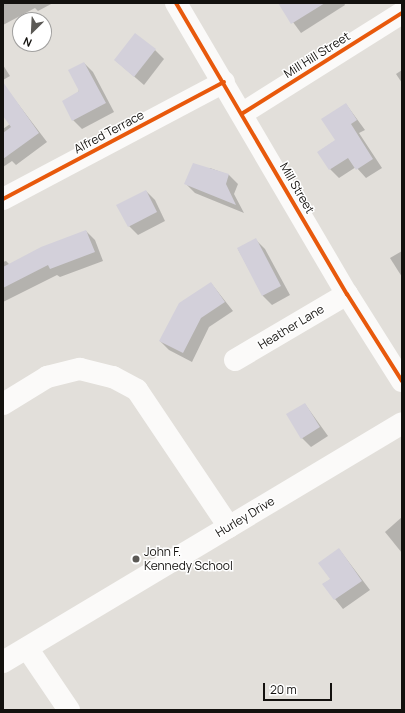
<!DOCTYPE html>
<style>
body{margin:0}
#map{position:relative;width:405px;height:713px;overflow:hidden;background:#e2dfda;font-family:Manrope,sans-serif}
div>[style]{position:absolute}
.shadow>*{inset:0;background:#0003}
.building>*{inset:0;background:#d3d0da}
.minor>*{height:22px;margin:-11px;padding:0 11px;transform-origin:11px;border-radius:11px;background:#fbfaf9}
.cycleway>*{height:4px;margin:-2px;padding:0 2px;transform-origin:2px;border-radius:2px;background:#e8590c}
.dots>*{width:11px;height:11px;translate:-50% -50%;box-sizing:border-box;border:2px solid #fff;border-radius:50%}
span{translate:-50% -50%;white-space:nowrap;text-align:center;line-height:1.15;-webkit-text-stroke:3px #fff;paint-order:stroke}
.street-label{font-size:12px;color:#13110e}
.poi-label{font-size:12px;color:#13110e}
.left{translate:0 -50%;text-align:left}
.frame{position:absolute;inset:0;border:4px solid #13110e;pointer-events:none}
.north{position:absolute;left:12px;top:12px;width:40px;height:40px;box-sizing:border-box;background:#fff;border:1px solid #a1a09f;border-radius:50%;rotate:204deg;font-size:11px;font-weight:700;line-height:16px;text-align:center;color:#13110e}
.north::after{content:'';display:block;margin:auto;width:14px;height:18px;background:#5b5955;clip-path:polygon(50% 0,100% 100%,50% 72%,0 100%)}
.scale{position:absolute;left:263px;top:683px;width:69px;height:18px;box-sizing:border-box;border:2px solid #13110e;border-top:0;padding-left:5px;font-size:12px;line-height:14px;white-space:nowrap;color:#13110e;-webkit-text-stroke:3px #fff;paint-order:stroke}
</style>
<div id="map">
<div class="shadow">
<i style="clip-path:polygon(3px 3px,53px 3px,38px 11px,35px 8px,3px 25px)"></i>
<i style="clip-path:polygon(279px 3px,344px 3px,345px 5px,301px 33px)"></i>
<i style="clip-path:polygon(155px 50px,164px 59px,144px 85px,115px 60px)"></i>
<i style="clip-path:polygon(84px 63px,93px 72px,114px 112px,82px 129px,73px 120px)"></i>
<i style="clip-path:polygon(3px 65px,10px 76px,3px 80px)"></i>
<i style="clip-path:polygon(402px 70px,402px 83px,396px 74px)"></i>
<i style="clip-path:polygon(9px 92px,47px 142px,16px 165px,12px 161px,3px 167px,3px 129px,10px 124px,3px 114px,3px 97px)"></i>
<i style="clip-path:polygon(346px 104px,365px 130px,359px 133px,382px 168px,366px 178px,356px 167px,339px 178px,330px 169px)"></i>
<i style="clip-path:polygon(210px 168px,229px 175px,238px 184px,234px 194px,244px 213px,195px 193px,186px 184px)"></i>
<i style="clip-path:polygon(146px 191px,155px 200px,165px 221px,138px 235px,129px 226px)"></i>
<i style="clip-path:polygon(86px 231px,95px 240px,103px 261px,60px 277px,57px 275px,3px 302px,3px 262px,6px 261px,10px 265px)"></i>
<i style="clip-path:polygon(256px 240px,265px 249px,290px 295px,272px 305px,263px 296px,238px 249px)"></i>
<i style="clip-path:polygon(402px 251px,402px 277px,390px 258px)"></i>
<i style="clip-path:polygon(211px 283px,233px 311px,209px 327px,192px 362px,169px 350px,160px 341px)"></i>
<i style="clip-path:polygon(305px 404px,328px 436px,311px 447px,302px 438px)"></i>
<i style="clip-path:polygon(402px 517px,402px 553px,385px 532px)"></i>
<i style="clip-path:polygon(339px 549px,370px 590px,343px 609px,323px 584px,331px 579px)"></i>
</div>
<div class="building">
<i style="clip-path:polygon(278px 3px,325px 3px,291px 24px)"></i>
<i style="clip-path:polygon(135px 33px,156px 49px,134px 77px,114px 60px)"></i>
<i style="clip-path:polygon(84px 62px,106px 103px,72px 121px,62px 101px,79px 91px,68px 70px)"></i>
<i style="clip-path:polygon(3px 82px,39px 133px,3px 159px,3px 133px,11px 127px,3px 116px)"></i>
<i style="clip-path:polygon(346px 103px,357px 120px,351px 124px,373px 159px,356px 170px,348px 158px,329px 170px,317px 152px,335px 140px,321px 119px)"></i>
<i style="clip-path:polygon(193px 163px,229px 174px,226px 184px,236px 205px,184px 184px)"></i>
<i style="clip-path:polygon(146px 190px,157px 212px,128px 227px,116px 205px)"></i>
<i style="clip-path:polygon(86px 230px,95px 252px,50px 269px,48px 265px,3px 288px,3px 267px,41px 247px)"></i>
<i style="clip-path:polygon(256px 238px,281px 286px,262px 296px,237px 248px)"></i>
<i style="clip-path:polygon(211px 282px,225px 302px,201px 318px,183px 353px,159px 341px,179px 303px)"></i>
<i style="clip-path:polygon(305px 403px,320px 427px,301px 439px,286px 414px)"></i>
<i style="clip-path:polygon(339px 548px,362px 581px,334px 600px,322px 584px,330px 579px,318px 563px)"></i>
</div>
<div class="minor">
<i style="left:176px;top:3px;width:338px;rotate:59.6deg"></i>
<i style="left:347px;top:294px;width:103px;rotate:57.7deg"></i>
<i style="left:243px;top:113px;width:188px;rotate:-32.2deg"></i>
<i style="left:3px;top:199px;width:250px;rotate:-27.9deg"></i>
<i style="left:235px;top:360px;width:130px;rotate:-30.5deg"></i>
<i style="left:3px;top:404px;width:52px;rotate:-31.5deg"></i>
<i style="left:47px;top:377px;width:34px;rotate:-14deg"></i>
<i style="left:80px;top:369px;width:34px;rotate:14deg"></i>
<i style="left:113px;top:377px;width:27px;rotate:28deg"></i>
<i style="left:137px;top:390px;width:165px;rotate:56.1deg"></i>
<i style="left:27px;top:648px;width:75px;rotate:55.9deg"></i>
<i style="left:3px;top:662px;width:465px;rotate:-30.9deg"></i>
</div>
<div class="cycleway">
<i style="left:176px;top:3px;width:338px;rotate:59.6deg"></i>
<i style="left:347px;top:294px;width:103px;rotate:57.7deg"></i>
<i style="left:243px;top:113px;width:188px;rotate:-32.2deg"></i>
<i style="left:3px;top:199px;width:250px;rotate:-27.9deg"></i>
</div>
<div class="dots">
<i style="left:136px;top:559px;background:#5b5955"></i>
</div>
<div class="street-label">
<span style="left:317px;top:55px;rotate:-32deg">Mill Hill Street</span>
<span style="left:109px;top:132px;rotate:-28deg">Alfred Terrace</span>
<span style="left:297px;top:188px;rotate:60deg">Mill Street</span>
<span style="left:291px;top:327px;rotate:-31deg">Heather Lane</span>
<span style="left:245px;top:517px;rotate:-31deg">Hurley Drive</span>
</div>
<div class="poi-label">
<span class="left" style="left:144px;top:559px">John F.<br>Kennedy School</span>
</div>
<div class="frame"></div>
<div class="north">N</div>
<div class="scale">20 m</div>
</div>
